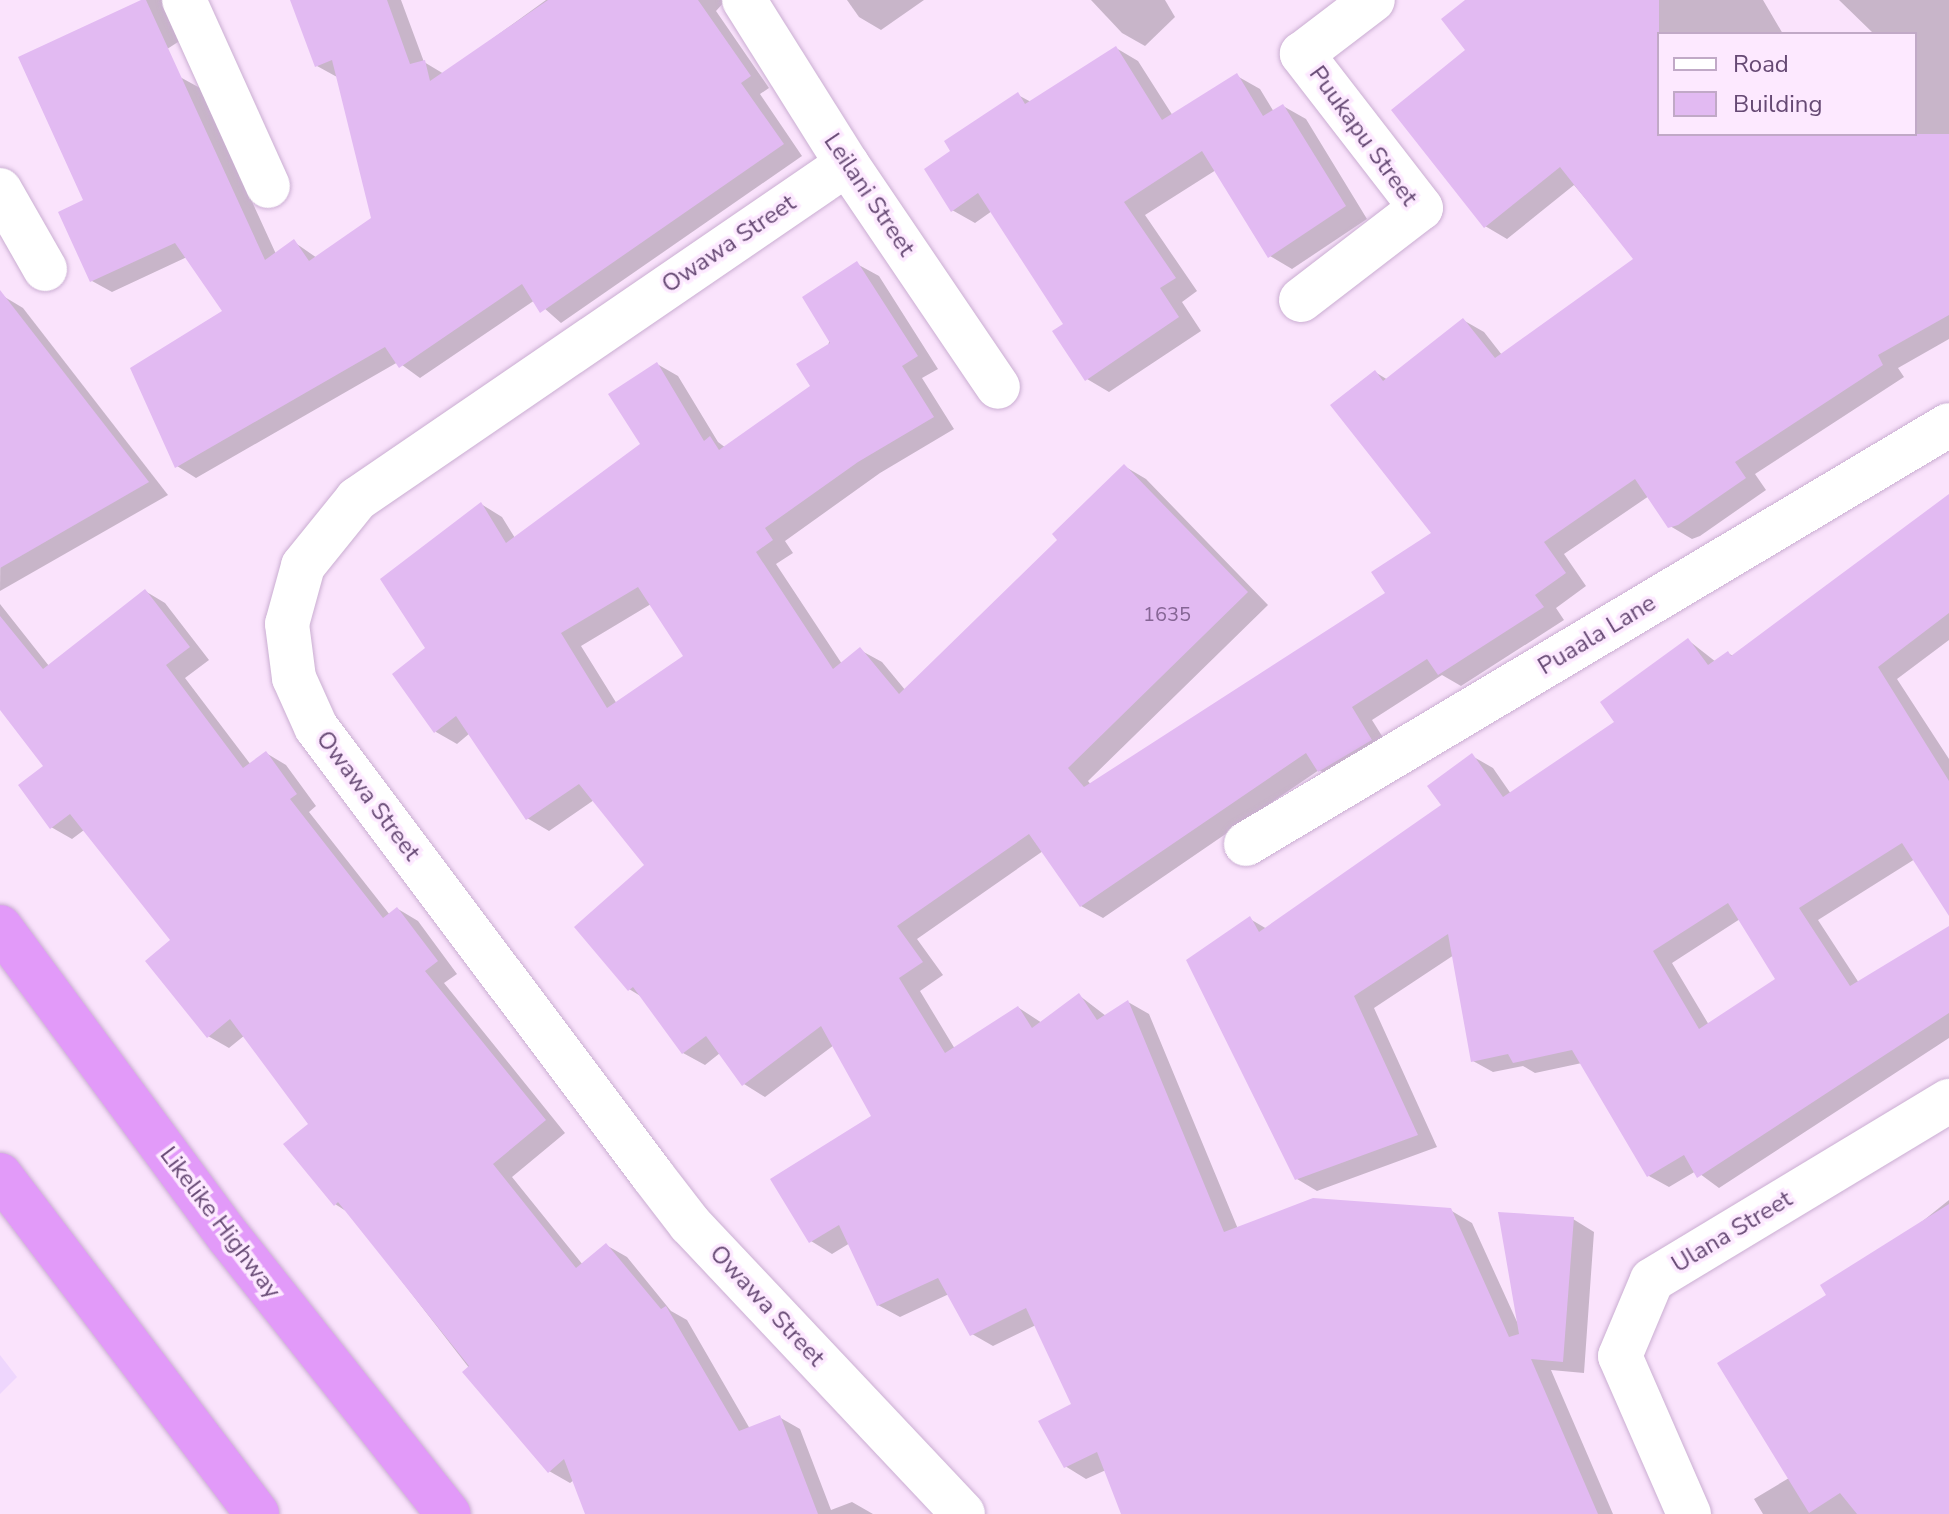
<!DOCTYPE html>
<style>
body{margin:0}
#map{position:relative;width:1949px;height:1514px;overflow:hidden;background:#fae3fc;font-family:"Nunito Sans",sans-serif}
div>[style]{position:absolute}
.commercial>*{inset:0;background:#eed6fd}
.shadow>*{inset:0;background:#0003}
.building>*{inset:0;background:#e2baf2}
.roads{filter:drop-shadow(0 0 2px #caaed2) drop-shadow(0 0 2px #caaed2)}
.minor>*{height:44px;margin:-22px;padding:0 22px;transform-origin:22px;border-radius:22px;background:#fff}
.trunk>*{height:44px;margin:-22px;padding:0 22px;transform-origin:22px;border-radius:22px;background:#e29af9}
span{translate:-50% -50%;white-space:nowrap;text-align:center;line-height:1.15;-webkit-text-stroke:7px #fde9ff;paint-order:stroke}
.number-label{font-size:20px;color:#856594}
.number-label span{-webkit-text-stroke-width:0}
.street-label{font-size:24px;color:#664974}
.legend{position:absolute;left:1657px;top:32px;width:260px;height:104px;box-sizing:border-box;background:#fde9ff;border:2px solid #c1a9c7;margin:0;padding:10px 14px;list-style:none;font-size:24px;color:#664974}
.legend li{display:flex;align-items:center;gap:16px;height:40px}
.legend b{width:40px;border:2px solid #c1a9c7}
</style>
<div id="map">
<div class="commercial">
<i style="clip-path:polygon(0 1355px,17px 1377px,0 1394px)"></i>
</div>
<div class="shadow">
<i style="clip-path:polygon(146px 0,174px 0,189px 35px,64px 115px)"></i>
<i style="clip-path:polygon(292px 0,401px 0,424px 62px,444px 74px,546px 0,726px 0,716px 11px,769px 88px,760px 94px,802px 156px,561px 323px,535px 300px,420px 378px,398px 362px,196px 478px,177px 466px,225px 311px,187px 257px,112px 292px,92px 281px,86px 201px,180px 77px,200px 88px,276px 254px,294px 242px,317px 258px,374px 219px,337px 77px,317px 66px)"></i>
<i style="clip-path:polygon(847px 0,924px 0,881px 30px,859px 17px)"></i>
<i style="clip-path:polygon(1091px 0,1165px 0,1175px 17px,1145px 46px,1122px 33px)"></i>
<i style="clip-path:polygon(evenodd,1468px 0,1763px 0,1783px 34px,1659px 34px,1659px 134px,1915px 134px,1915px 34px,1874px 34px,1839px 0,1949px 0,1949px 339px,1898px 368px,1904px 377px,1755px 474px,1766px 490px,1700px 536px,1692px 539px,1670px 526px,1649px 496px,1564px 554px,1586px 586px,1556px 608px,1564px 620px,1461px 686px,1442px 675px,1372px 720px,1392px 752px,1341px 783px,1319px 770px,1103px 918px,1081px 906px,1043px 851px,917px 939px,943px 975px,920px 991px,955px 1049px,1019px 1008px,1042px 1023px,1080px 996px,1106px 1016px,1128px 1002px,1149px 1014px,1238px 1229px,1450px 1210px,1472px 1223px,1518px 1324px,1573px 1219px,1594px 1232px,1584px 1373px,1551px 1370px,1613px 1514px,1123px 1514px,1106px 1470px,1086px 1479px,1065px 1466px,1074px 1405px,1036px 1325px,993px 1346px,972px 1334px,949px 1294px,900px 1317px,878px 1305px,850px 1243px,832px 1254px,811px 1241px,874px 1116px,834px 1045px,765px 1097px,744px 1084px,720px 1053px,705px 1065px,683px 1053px,642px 997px,629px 989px,647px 865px,594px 800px,549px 831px,527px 818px,470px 733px,457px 744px,436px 732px,427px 648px,481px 504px,502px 517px,515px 538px,642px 445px,657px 364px,678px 376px,718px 442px,726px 448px,813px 387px,857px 264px,879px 276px,938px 369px,922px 378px,954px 429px,880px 473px,785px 541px,793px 553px,776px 564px,842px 664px,860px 650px,882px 662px,906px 691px,1060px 540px,1124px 466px,1146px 479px,1268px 605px,1088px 781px,1091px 785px,1388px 594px,1434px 533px,1375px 372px,1388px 380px,1463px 320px,1484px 332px,1502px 355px,1636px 259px,1574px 185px,1507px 239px,1485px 226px,1468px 0,651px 604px,686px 656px,617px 704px,581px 646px,651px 604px)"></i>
<i style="clip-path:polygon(1116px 48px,1138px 61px,1173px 116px,1237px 76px,1260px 89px,1274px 112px,1283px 106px,1306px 119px,1367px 219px,1292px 269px,1270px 256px,1216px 170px,1145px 215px,1197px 291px,1182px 302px,1201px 331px,1109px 392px,1087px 379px,1065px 325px,992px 211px,975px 223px,952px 210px,953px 152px,1018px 95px,1031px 102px)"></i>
<i style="clip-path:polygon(3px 296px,23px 308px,168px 495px,0 591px)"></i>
<i style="clip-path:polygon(evenodd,1949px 500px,1949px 640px,1897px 679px,1949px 759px,1949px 913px,1915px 859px,1818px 920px,1859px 983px,1949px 929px,1949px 1038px,1719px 1188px,1696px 1171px,1669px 1187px,1649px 1176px,1582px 1063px,1535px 1073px,1523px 1066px,1493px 1072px,1473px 1061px,1454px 955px,1374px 1008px,1437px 1147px,1317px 1191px,1297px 1179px,1250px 919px,1267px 929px,1444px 806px,1472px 756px,1493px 768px,1511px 794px,1617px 722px,1688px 640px,1716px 662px,1728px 653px,1733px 656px,1949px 500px,1740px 919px,1777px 980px,1709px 1025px,1672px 963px,1740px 919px)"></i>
<i style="clip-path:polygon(145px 591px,165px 603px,209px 660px,185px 678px,251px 765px,266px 753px,286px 765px,316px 806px,309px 812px,390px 915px,398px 909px,418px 921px,457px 974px,444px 983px,565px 1133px,512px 1177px,583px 1265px,606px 1245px,627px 1257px,671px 1311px,687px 1320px,750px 1429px,779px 1417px,800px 1429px,831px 1510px,852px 1502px,873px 1514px,587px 1514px,574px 1480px,570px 1483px,549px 1471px,349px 1213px,335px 1204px,311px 1124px,245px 1035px,229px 1048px,208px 1036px,173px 940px,84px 830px,72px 839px,51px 827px,46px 766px,0 706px,0 604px,49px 666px)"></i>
<i style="clip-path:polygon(1949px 1200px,1949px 1514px,1763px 1514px,1754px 1499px,1789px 1478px,1829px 1296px)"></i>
</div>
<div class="building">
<i style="clip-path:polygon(141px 0,146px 0,265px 260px,294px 239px,309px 261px,371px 218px,332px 60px,315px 67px,290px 0,387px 0,410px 64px,425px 60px,430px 81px,548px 0,698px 0,751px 76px,741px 83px,784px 144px,540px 313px,522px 284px,399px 368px,385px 347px,175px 468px,130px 368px,222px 311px,175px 243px,90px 282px,58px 212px,83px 200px,18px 57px)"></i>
<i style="clip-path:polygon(evenodd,1465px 0,1659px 0,1659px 134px,1949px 134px,1949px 315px,1878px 355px,1883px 365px,1735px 462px,1746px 478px,1678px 525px,1668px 528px,1635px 479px,1544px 542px,1566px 573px,1535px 595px,1544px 607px,1438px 675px,1427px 659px,1352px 707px,1372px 740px,1318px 772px,1306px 753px,1080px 907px,1029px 834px,897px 926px,923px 962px,899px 978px,945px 1053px,1018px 1006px,1032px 1028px,1079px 993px,1097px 1020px,1128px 1000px,1224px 1232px,1313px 1198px,1451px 1208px,1509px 1337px,1519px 1334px,1498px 1212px,1574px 1217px,1563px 1362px,1531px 1359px,1598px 1514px,1121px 1514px,1097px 1452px,1064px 1468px,1038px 1421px,1071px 1404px,1026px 1308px,970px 1336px,938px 1278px,877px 1306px,839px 1225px,809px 1243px,770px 1179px,871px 1116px,821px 1026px,742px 1086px,706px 1036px,682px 1054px,633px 987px,628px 991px,574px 927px,644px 865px,579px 784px,526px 820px,456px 716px,434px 733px,392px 674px,425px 648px,380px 579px,481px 502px,506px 543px,640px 444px,608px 394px,657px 362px,704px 441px,710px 436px,719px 450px,810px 386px,796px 364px,830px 343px,802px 297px,857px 261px,918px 356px,902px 366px,934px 417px,858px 462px,765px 528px,773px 540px,756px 552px,833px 669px,860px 647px,899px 694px,1057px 540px,1052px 534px,1124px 464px,1248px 592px,1068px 768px,1084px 787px,1385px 593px,1371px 572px,1431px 533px,1330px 405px,1375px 370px,1383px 381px,1463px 318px,1495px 358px,1633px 259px,1560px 167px,1484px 228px,1391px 110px,1465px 50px,1441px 19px,1465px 0,638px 587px,683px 656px,607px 708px,561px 633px,638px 587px)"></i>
<i style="clip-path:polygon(1116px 46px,1162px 120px,1237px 73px,1263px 116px,1283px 104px,1346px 206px,1268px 258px,1202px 151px,1124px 202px,1176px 278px,1160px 288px,1179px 317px,1085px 381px,1052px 331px,1063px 324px,978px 193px,951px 212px,924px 169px,950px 151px,944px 141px,1018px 92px,1025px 104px)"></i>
<i style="clip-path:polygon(0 290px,149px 482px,0 568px)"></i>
<i style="clip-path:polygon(evenodd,1949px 494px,1949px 613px,1878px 667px,1949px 781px,1949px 916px,1902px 843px,1799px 908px,1850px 986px,1949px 926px,1949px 1013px,1697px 1178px,1684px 1155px,1647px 1177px,1572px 1050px,1513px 1063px,1508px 1054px,1471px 1062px,1448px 934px,1354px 996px,1418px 1135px,1295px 1180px,1186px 960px,1250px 916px,1259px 932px,1441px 805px,1427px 786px,1472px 753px,1503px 797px,1614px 722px,1600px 702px,1688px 638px,1708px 665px,1728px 651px,1731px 656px,1949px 494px,1728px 903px,1775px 979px,1699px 1029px,1653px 951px,1728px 903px)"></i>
<i style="clip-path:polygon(145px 589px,190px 647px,166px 665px,243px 768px,266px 751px,297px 794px,290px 799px,383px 918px,397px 907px,438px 961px,425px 971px,546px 1120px,493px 1164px,576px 1268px,606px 1243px,661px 1309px,666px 1306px,739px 1431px,780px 1415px,818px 1514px,585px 1514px,564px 1459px,548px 1473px,462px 1372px,469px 1366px,338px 1202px,334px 1206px,283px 1144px,308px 1124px,230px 1019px,207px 1038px,145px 961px,170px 940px,70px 814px,50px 829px,18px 785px,43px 766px,0 710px,0 616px,43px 669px)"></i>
<i style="clip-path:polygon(1949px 1204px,1949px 1514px,1857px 1514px,1840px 1493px,1809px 1513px,1717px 1363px,1826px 1295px,1820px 1285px)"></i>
</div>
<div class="roads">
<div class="minor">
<i style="left:184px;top:0;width:204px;rotate:65.7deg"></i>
<i style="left:744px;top:0;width:194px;rotate:57.9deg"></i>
<i style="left:847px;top:164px;width:269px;rotate:55.9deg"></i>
<i style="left:847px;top:164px;width:594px;rotate:145.64deg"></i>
<i style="left:357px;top:499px;width:86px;rotate:128.9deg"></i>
<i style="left:303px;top:566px;width:60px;rotate:105.4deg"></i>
<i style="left:287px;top:624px;width:54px;rotate:82.6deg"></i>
<i style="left:294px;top:678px;width:54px;rotate:65.8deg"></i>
<i style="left:316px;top:727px;width:561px;rotate:53.11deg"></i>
<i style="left:653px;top:1176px;width:61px;rotate:52.4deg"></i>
<i style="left:690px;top:1224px;width:398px;rotate:46.7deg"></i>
<i style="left:0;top:190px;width:91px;rotate:60.3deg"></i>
<i style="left:1301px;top:300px;width:151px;rotate:-37.5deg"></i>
<i style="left:1421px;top:208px;width:195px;rotate:-127.7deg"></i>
<i style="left:1302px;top:54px;width:89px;rotate:-37.3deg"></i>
<i style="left:1246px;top:844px;width:818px;rotate:-30.8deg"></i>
<i style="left:1689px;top:1514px;width:172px;rotate:-113.6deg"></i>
<i style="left:1620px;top:1356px;width:82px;rotate:-67.2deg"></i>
<i style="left:1652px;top:1280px;width:347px;rotate:-31.1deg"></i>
</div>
<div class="trunk">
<i style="left:0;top:927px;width:384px;rotate:53.6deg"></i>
<i style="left:228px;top:1236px;width:355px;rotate:51.6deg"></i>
<i style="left:0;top:1175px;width:425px;rotate:52.8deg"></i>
</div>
</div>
<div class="number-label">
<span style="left:1167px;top:614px">1635</span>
</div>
<div class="street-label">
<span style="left:1363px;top:136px;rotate:54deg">Puukapu Street</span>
<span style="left:869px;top:195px;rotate:56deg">Leilani Street</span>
<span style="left:729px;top:244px;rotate:-34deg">Owawa Street</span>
<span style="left:1597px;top:635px;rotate:-31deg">Puaala Lane</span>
<span style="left:368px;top:796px;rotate:53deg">Owawa Street</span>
<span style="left:220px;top:1223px;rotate:53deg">Likelike Highway</span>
<span style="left:1732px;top:1232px;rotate:-31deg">Ulana Street</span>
<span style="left:767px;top:1306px;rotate:47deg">Owawa Street</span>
</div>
<ul class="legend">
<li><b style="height:10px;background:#fff"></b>Road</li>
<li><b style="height:22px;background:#e2baf2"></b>Building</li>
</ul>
</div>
